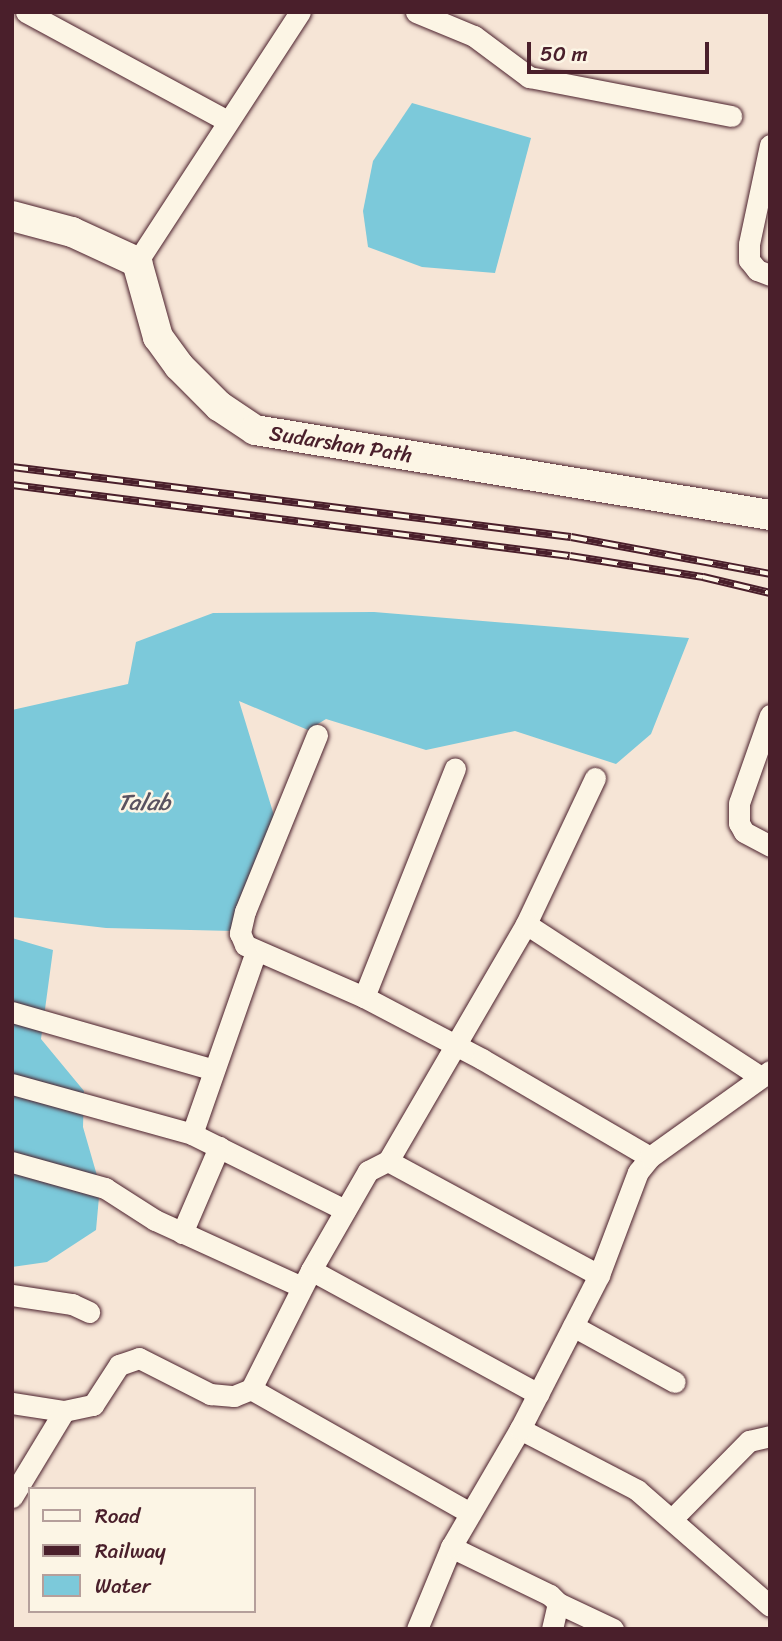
<!DOCTYPE html>
<style>
body{margin:0}
#map{position:relative;width:782px;height:1641px;overflow:hidden;background:#f6e5d6;font-family:Sriracha,sans-serif}
div>[style]{position:absolute}
.water>*{inset:0;background:#7cc9da}
.roads{filter:drop-shadow(0 0 2px #4a1f2b) drop-shadow(0 0 2px #4a1f2b)}
.street>*{height:21px;margin:-10.5px;padding:0 10.5px;transform-origin:10.5px;border-radius:10.5px;background:#fcf5e5}
.secondary>*{height:30px;margin:-15px;padding:0 15px;transform-origin:15px;border-radius:15px;background:#fcf5e5}
.rail>*{height:8px;margin-top:-4px;transform-origin:0;background:repeating-linear-gradient(90deg,#fcf5e5 0 16px,#4a1f2b 0 32px);box-sizing:border-box;border-block:2px solid #4a1f2b}
span{translate:-50% -50%;white-space:nowrap;text-align:center;line-height:1.15;-webkit-text-stroke:5px #fcf5e5;paint-order:stroke}
.street-label{font-size:21px;color:#4a1f2b}
.water-label{font-size:23px;color:#595260;font-style:italic}
.frame{position:absolute;inset:0;border:14px solid #4a1f2b;pointer-events:none}
.legend{position:absolute;left:28px;top:1487px;width:228px;height:126px;box-sizing:border-box;background:#fcf5e5;border:2px solid #b59f9b;margin:0;padding:9px 12px;list-style:none;font-size:21px;color:#4a1f2b}
.legend li{display:flex;align-items:center;gap:14px;height:35px}
.legend b{width:35px;border:2px solid #b59f9b}
.scale{position:absolute;left:527px;top:42px;width:182px;height:32px;box-sizing:border-box;border:4px solid #4a1f2b;border-top:0;padding-left:9px;font-size:21px;line-height:24px;white-space:nowrap;color:#4a1f2b;-webkit-text-stroke:5px #fcf5e5;paint-order:stroke}
</style>
<div id="map">
<div class="water">
<i style="clip-path:polygon(412px 103px,531px 138px,495px 273px,422px 267px,368px 247px,363px 211px,373px 161px)"></i>
<i style="clip-path:polygon(374px 612px,689px 638px,651px 734px,616px 764px,515px 731px,426px 750px,326px 719px,308px 730px,239px 701px,276px 822px,233px 931px,106px 928px,12px 917px,12px 710px,128px 684px,136px 642px,213px 613px)"></i>
<i style="clip-path:polygon(12px 938px,53px 950px,41px 1039px,84px 1091px,83px 1127px,100px 1186px,96px 1230px,47px 1262px,12px 1267px)"></i>
</div>
<div class="roads">
<div class="street">
<i style="left:26px;top:12px;width:227px;rotate:28.4deg"></i>
<i style="left:416px;top:12px;width:63px;rotate:22.5deg"></i>
<i style="left:474px;top:36px;width:69px;rotate:36.7deg"></i>
<i style="left:529px;top:77px;width:206px;rotate:10.9deg"></i>
<i style="left:770px;top:145px;width:101px;rotate:102deg"></i>
<i style="left:749px;top:244px;width:16px;rotate:90deg"></i>
<i style="left:749px;top:260px;width:13px;rotate:51deg"></i>
<i style="left:757px;top:270px;width:14px;rotate:21deg"></i>
<i style="left:137px;top:262px;width:298px;rotate:-56.9deg"></i>
<i style="left:770px;top:715px;width:93px;rotate:109.4deg"></i>
<i style="left:739px;top:803px;width:20px;rotate:90deg"></i>
<i style="left:739px;top:823px;width:10px;rotate:61deg"></i>
<i style="left:744px;top:832px;width:30px;rotate:28deg"></i>
<i style="left:317px;top:735px;width:190px;rotate:112.2deg"></i>
<i style="left:245px;top:911px;width:23px;rotate:103deg"></i>
<i style="left:240px;top:933px;width:13px;rotate:67deg"></i>
<i style="left:245px;top:945px;width:130px;rotate:23.6deg"></i>
<i style="left:364px;top:997px;width:133px;rotate:27.7deg"></i>
<i style="left:482px;top:1059px;width:194px;rotate:30.3deg"></i>
<i style="left:595px;top:778px;width:161px;rotate:115.3deg"></i>
<i style="left:526px;top:924px;width:274px;rotate:120.2deg"></i>
<i style="left:388px;top:1161px;width:240px;rotate:28.4deg"></i>
<i style="left:526px;top:924px;width:280px;rotate:33.1deg"></i>
<i style="left:364px;top:997px;width:246px;rotate:-68.3deg"></i>
<i style="left:12px;top:1012px;width:210px;rotate:16deg"></i>
<i style="left:12px;top:1084px;width:187px;rotate:15.5deg"></i>
<i style="left:192px;top:1134px;width:171px;rotate:26.4deg"></i>
<i style="left:192px;top:1134px;width:194px;rotate:-70.7deg"></i>
<i style="left:12px;top:1162px;width:97px;rotate:15.6deg"></i>
<i style="left:105px;top:1188px;width:59px;rotate:32.6deg"></i>
<i style="left:155px;top:1220px;width:159px;rotate:24.5deg"></i>
<i style="left:182px;top:1233px;width:94px;rotate:-66.7deg"></i>
<i style="left:311px;top:1270px;width:114px;rotate:-60.1deg"></i>
<i style="left:368px;top:1171px;width:22px;rotate:-27deg"></i>
<i style="left:12px;top:1295px;width:61px;rotate:8.5deg"></i>
<i style="left:72px;top:1304px;width:19px;rotate:25deg"></i>
<i style="left:573px;top:1326px;width:116px;rotate:28.8deg"></i>
<i style="left:251px;top:1389px;width:252px;rotate:29.5deg"></i>
<i style="left:12px;top:1403px;width:53px;rotate:8.7deg"></i>
<i style="left:64px;top:1411px;width:30px;rotate:-12deg"></i>
<i style="left:93px;top:1405px;width:48px;rotate:-57deg"></i>
<i style="left:119px;top:1365px;width:21px;rotate:-19deg"></i>
<i style="left:139px;top:1358px;width:80px;rotate:26.9deg"></i>
<i style="left:210px;top:1394px;width:24px;rotate:5deg"></i>
<i style="left:234px;top:1396px;width:18px;rotate:-22deg"></i>
<i style="left:251px;top:1389px;width:133px;rotate:-63.2deg"></i>
<i style="left:311px;top:1270px;width:259px;rotate:28.6deg"></i>
<i style="left:520px;top:1429px;width:132px;rotate:27.5deg"></i>
<i style="left:637px;top:1490px;width:176px;rotate:41.1deg"></i>
<i style="left:12px;top:1497px;width:100px;rotate:-58.8deg"></i>
<i style="left:672px;top:1519px;width:110px;rotate:-45.4deg"></i>
<i style="left:749px;top:1441px;width:22px;rotate:-13deg"></i>
<i style="left:451px;top:1547px;width:110px;rotate:25.9deg"></i>
<i style="left:550px;top:1595px;width:11px;rotate:45deg"></i>
<i style="left:558px;top:1603px;width:27px;rotate:103deg"></i>
<i style="left:558px;top:1603px;width:61px;rotate:25.3deg"></i>
<i style="left:417px;top:1629px;width:89px;rotate:-67.5deg"></i>
<i style="left:451px;top:1547px;width:137px;rotate:-59.7deg"></i>
<i style="left:520px;top:1429px;width:173px;rotate:-62.8deg"></i>
<i style="left:599px;top:1275px;width:110px;rotate:-69.3deg"></i>
<i style="left:638px;top:1172px;width:19px;rotate:-51deg"></i>
<i style="left:650px;top:1157px;width:148px;rotate:-35.6deg"></i>
</div>
<div class="secondary">
<i style="left:12px;top:216px;width:62px;rotate:14.9deg"></i>
<i style="left:72px;top:232px;width:72px;rotate:24.8deg"></i>
<i style="left:137px;top:262px;width:78px;rotate:74.4deg"></i>
<i style="left:158px;top:337px;width:36px;rotate:54deg"></i>
<i style="left:179px;top:366px;width:57px;rotate:45deg"></i>
<i style="left:219px;top:406px;width:43px;rotate:33.7deg"></i>
<i style="left:255px;top:430px;width:522px;rotate:9.37deg"></i>
</div>
</div>
<div class="rail">
<i style="left:12px;top:467px;width:563px;rotate:7.14deg"></i>
<i style="left:571px;top:537px;width:202px;rotate:10.5deg"></i>
<i style="left:12px;top:485px;width:562px;rotate:7.25deg"></i>
<i style="left:570px;top:556px;width:135px;rotate:9deg"></i>
<i style="left:703px;top:577px;width:69px;rotate:13.4deg"></i>
</div>
<div class="street-label">
<span style="left:341px;top:444px;rotate:9deg">Sudarshan Path</span>
</div>
<div class="water-label">
<span style="left:144px;top:803px">Talab</span>
</div>
<div class="frame"></div>
<ul class="legend">
<li><b style="height:9px;background:#fcf5e5"></b>Road</li>
<li><b style="height:9px;background:#4a1f2b"></b>Railway</li>
<li><b style="height:19px;background:#7cc9da"></b>Water</li>
</ul>
<div class="scale">50 m</div>
</div>
